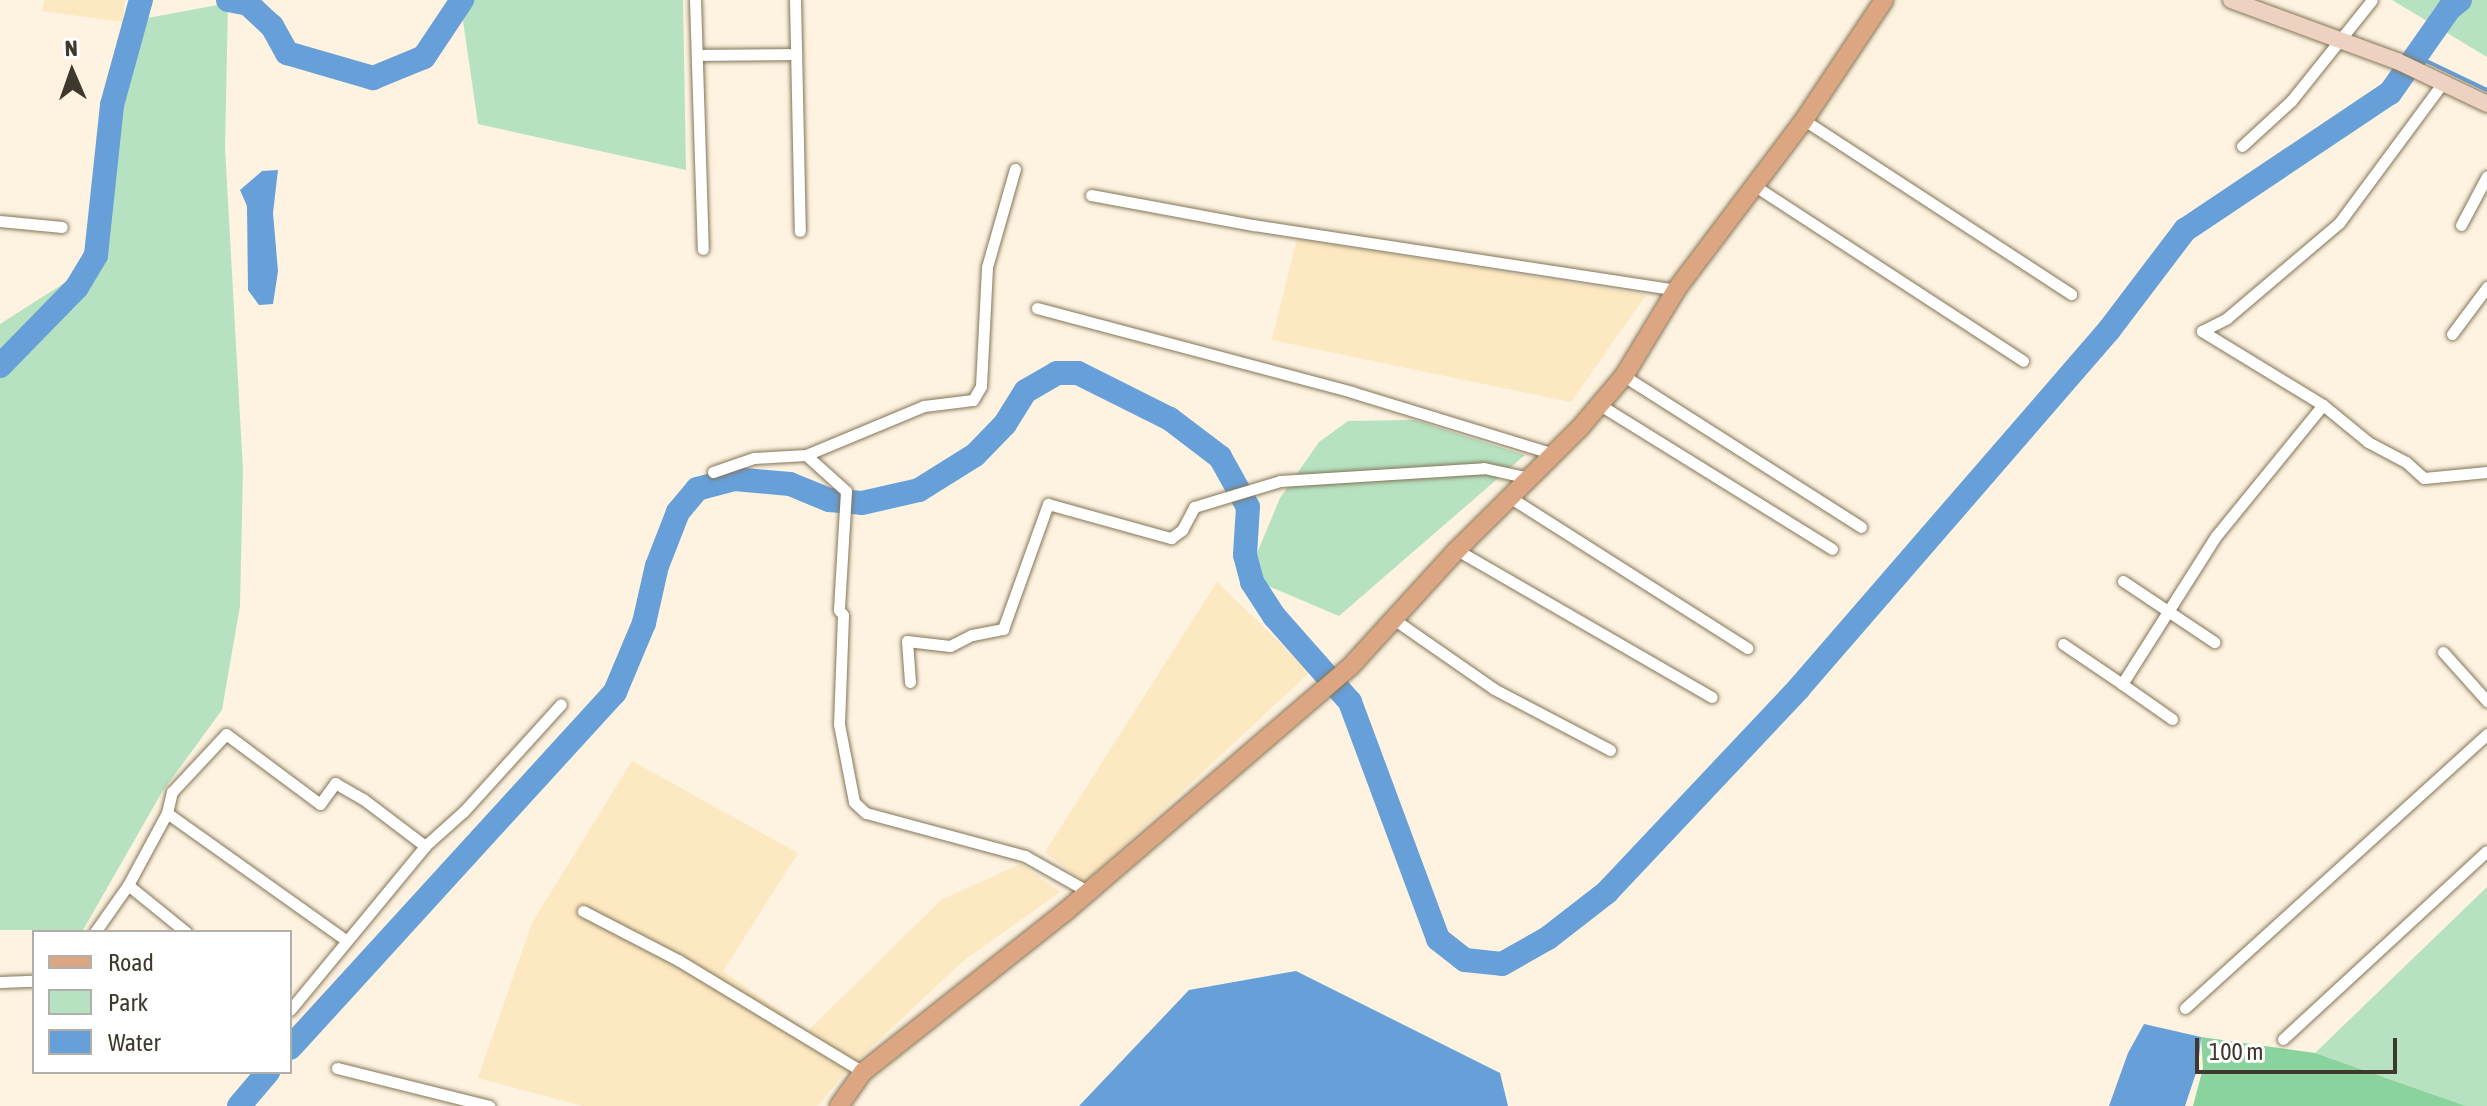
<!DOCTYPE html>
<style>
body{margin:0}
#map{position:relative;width:2487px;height:1106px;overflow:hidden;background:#fdf3e0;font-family:"Asap Condensed",sans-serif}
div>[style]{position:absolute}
.built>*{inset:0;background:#fce8c1}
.green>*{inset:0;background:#b6e2c1}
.forest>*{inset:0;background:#8ad39e}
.water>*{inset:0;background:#679fd9}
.stream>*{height:4px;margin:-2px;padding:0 2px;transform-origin:2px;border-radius:2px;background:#679fd9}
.river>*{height:24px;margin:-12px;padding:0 12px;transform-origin:12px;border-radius:12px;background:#679fd9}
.roads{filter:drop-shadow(0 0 2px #837558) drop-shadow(0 0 2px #837558)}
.street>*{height:11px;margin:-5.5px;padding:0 5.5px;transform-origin:5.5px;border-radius:5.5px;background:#fff}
.secondary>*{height:16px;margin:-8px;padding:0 8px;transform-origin:8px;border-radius:8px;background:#eed2c1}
.primary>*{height:18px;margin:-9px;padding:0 9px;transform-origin:9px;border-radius:9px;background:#dda683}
span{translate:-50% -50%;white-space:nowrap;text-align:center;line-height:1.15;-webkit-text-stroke:7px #fff;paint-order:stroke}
.legend{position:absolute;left:32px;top:930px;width:260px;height:144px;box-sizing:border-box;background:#fff;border:2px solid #b2afab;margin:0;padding:10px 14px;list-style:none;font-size:24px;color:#3f382c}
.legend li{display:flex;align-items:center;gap:16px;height:40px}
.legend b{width:40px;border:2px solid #b2afab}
.north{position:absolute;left:32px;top:32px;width:80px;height:80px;-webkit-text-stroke:6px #fff;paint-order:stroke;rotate:358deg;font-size:22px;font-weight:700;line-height:32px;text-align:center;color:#3f382c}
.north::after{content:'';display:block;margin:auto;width:28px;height:36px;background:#3f382c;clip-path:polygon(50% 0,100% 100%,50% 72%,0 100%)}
.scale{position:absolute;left:2195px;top:1038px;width:202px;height:36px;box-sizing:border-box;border:4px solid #3f382c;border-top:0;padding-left:10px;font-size:24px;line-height:28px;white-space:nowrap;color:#3f382c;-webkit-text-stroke:6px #fff;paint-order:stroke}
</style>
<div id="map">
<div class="built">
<i style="clip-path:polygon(44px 0,125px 0,123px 22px,42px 11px)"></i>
<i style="clip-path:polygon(1297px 239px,1646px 295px,1571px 402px,1272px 340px)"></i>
<i style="clip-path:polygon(1217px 582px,1310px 672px,1084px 883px,1045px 852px)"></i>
<i style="clip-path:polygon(632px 761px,798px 853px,723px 971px,808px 1031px,941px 900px,1020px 864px,1060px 892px,962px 962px,846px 1071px,818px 1106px,583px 1106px,478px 1078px,532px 923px)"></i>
</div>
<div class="green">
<i style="clip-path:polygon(460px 0,683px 0,686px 170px,478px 124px)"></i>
<i style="clip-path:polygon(2392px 0,2487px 0,2487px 57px)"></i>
<i style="clip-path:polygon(228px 3px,225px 148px,243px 470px,240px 606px,222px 710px,162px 792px,83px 930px,0 930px,0 324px,91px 266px,126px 22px)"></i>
<i style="clip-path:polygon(1414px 420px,1525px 455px,1339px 616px,1247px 577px,1280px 498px,1319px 442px,1348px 421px)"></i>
<i style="clip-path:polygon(2487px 887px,2487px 1106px,2466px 1106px,2315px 1053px)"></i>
</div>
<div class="forest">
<i style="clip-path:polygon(2201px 1037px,2315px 1053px,2466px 1106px,2193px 1106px,2203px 1068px)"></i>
</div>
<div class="water">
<i style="clip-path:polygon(278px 170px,273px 213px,278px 271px,273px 304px,259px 305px,248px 290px,247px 206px,240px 190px,262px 171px)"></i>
<i style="clip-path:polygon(1296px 971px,1500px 1073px,1508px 1106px,1079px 1106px,1189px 990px)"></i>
<i style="clip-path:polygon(2144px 1024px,2201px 1037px,2198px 1067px,2185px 1106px,2109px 1106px,2128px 1053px)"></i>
</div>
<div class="stream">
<i style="left:2416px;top:56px;width:79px;rotate:25.6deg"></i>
</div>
<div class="river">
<i style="left:228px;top:0;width:20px;rotate:11deg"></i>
<i style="left:248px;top:4px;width:33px;rotate:43deg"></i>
<i style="left:272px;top:26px;width:31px;rotate:61deg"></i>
<i style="left:287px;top:53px;width:90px;rotate:16.2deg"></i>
<i style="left:373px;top:78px;width:55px;rotate:-22.4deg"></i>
<i style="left:424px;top:57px;width:69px;rotate:-56.3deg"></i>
<i style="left:0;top:366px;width:110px;rotate:-45.7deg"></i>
<i style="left:77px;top:287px;width:37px;rotate:-59deg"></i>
<i style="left:96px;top:255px;width:151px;rotate:-83.9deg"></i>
<i style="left:112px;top:105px;width:109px;rotate:-74.6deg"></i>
<i style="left:290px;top:1048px;width:482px;rotate:-47.6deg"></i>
<i style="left:615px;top:692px;width:75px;rotate:-67.2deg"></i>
<i style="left:644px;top:623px;width:58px;rotate:-77.2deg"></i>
<i style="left:657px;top:566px;width:58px;rotate:-68.7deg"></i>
<i style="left:678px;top:512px;width:30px;rotate:-50deg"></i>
<i style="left:697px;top:489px;width:38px;rotate:-15deg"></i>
<i style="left:734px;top:479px;width:56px;rotate:5.1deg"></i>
<i style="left:790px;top:484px;width:42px;rotate:22.3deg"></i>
<i style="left:829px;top:500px;width:33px;rotate:5deg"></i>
<i style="left:862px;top:503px;width:58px;rotate:-12.8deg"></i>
<i style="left:919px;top:490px;width:66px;rotate:-32deg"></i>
<i style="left:975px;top:455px;width:43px;rotate:-45.9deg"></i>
<i style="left:1005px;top:424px;width:39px;rotate:-58deg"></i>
<i style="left:1026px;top:391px;width:36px;rotate:-30deg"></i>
<i style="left:1057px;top:373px;width:21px"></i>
<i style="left:1078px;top:373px;width:103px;rotate:26.6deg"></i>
<i style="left:1170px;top:419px;width:63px;rotate:37.2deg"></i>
<i style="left:1220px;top:457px;width:57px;rotate:60.8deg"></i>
<i style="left:1248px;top:507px;width:48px;rotate:93.6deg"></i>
<i style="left:1245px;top:555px;width:28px;rotate:75deg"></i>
<i style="left:1252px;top:582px;width:40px;rotate:57.1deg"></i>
<i style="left:1274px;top:616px;width:115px;rotate:48.5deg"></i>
<i style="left:1350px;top:702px;width:253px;rotate:69.6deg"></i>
<i style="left:1438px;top:939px;width:34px;rotate:38deg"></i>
<i style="left:1465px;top:960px;width:37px;rotate:6deg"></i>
<i style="left:1502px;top:964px;width:53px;rotate:-29.5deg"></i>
<i style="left:1548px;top:938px;width:75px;rotate:-37.9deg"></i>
<i style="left:1607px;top:892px;width:280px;rotate:-46.7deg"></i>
<i style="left:1799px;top:688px;width:474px;rotate:-49.1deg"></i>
<i style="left:2109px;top:330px;width:126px;rotate:-52.8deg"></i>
<i style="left:2185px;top:230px;width:247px;rotate:-33.8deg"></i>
<i style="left:2390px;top:93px;width:103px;rotate:-54.9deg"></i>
<i style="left:2449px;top:9px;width:14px;rotate:-39deg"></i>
<i style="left:239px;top:1106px;width:45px;rotate:-49.5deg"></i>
</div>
<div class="roads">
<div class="street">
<i style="left:695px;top:0;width:249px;rotate:88.2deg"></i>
<i style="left:795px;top:0;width:231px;rotate:88.8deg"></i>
<i style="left:697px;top:55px;width:99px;rotate:-0.6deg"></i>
<i style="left:1804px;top:120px;width:319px;rotate:33.1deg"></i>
<i style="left:2242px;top:146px;width:67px;rotate:-42.6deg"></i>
<i style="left:2291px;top:101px;width:129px;rotate:-51.3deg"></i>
<i style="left:1755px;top:186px;width:320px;rotate:33.1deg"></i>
<i style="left:1091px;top:195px;width:165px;rotate:10.5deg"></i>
<i style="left:1253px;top:225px;width:428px;rotate:8.7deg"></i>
<i style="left:0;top:221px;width:62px;rotate:5.5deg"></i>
<i style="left:2461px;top:225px;width:55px;rotate:-62deg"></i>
<i style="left:1037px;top:308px;width:326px;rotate:14.9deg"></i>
<i style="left:1352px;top:392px;width:210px;rotate:17.1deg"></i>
<i style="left:2452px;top:334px;width:59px;rotate:-53.3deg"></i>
<i style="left:1624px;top:376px;width:281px;rotate:32.5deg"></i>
<i style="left:1600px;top:405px;width:273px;rotate:31.8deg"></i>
<i style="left:2323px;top:405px;width:58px;rotate:39.4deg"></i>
<i style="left:2368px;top:442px;width:43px;rotate:27.8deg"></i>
<i style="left:2406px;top:462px;width:24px;rotate:42deg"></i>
<i style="left:2424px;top:478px;width:63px;rotate:-5.4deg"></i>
<i style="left:806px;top:455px;width:54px;rotate:42deg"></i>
<i style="left:846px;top:491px;width:119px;rotate:93.4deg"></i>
<i style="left:839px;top:610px;width:6px;rotate:51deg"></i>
<i style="left:843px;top:615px;width:109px;rotate:92.1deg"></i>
<i style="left:839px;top:724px;width:79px;rotate:79.1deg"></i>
<i style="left:854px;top:802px;width:16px;rotate:43deg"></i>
<i style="left:866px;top:813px;width:165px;rotate:15.1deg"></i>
<i style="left:1025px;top:856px;width:73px;rotate:29.4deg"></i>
<i style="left:713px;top:472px;width:43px;rotate:-18.9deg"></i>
<i style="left:754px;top:458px;width:52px;rotate:-3.3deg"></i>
<i style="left:806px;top:455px;width:128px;rotate:-22.6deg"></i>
<i style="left:924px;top:406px;width:49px;rotate:-7deg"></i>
<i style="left:973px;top:400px;width:16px;rotate:-60deg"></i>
<i style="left:981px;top:386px;width:119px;rotate:-87.1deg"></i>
<i style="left:987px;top:267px;width:102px;rotate:-74.1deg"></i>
<i style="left:1511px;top:498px;width:280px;rotate:32.4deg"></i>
<i style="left:1457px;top:550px;width:294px;rotate:30deg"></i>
<i style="left:2123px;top:581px;width:110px;rotate:33.8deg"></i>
<i style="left:1392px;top:618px;width:124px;rotate:34.8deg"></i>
<i style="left:1494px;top:689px;width:131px;rotate:27.7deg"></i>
<i style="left:2063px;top:644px;width:71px;rotate:34.1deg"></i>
<i style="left:2443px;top:652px;width:66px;rotate:48.1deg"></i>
<i style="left:910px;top:682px;width:41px;rotate:-94.2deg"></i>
<i style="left:907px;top:641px;width:43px;rotate:6.6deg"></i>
<i style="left:950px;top:646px;width:25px;rotate:-27deg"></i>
<i style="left:972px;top:635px;width:32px;rotate:-11deg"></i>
<i style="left:1003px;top:629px;width:133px;rotate:-70.2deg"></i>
<i style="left:1048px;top:504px;width:128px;rotate:15.5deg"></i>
<i style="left:1171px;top:538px;width:14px;rotate:-36deg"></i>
<i style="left:1182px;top:530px;width:26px;rotate:-62deg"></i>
<i style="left:1194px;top:507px;width:90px;rotate:-16.8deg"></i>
<i style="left:1280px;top:481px;width:204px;rotate:-3.6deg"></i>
<i style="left:1484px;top:468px;width:47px;rotate:12.3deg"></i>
<i style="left:2172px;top:719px;width:61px;rotate:-145deg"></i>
<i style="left:2122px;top:684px;width:175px;rotate:-57.6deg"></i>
<i style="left:2216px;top:536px;width:169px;rotate:-50.8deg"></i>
<i style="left:2323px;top:405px;width:142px;rotate:-148.6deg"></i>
<i style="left:2202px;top:331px;width:28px;rotate:-27deg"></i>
<i style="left:2227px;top:318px;width:147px;rotate:-40.3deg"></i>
<i style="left:2339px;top:223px;width:173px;rotate:-53.5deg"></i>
<i style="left:167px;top:813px;width:22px;rotate:-77deg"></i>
<i style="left:172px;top:792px;width:79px;rotate:-47deg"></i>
<i style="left:226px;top:734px;width:117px;rotate:36.7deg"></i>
<i style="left:320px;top:804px;width:26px;rotate:-54deg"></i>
<i style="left:335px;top:783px;width:32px;rotate:30deg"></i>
<i style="left:363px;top:799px;width:78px;rotate:37.2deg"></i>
<i style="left:128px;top:885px;width:75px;rotate:39deg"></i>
<i style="left:583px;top:911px;width:107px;rotate:27.3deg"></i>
<i style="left:678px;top:960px;width:216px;rotate:31.2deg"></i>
<i style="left:95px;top:932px;width:57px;rotate:-54.9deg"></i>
<i style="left:128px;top:885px;width:82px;rotate:-61.6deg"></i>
<i style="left:167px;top:813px;width:219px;rotate:35.4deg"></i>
<i style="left:0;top:982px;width:34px;rotate:-2deg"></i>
<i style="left:2185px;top:1008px;width:408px;rotate:-42.2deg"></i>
<i style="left:290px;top:1010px;width:212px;rotate:-50.5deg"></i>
<i style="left:425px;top:846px;width:52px;rotate:-41.9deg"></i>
<i style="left:464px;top:811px;width:144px;rotate:-47.8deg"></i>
<i style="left:2283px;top:1039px;width:277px;rotate:-42.7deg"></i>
<i style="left:337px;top:1068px;width:157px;rotate:14deg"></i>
</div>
<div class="secondary">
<i style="left:2231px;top:0;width:177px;rotate:20.2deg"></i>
<i style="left:2397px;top:61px;width:100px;rotate:25.5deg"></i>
</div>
<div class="primary">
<i style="left:839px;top:1106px;width:42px;rotate:-54.8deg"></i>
<i style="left:863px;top:1072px;width:258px;rotate:-38.4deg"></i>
<i style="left:1065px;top:912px;width:377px;rotate:-40.7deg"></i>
<i style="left:1351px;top:666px;width:157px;rotate:-47.6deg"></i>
<i style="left:1457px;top:550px;width:172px;rotate:-44.8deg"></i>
<i style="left:1579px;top:429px;width:70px;rotate:-49.7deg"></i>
<i style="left:1624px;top:376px;width:100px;rotate:-58.8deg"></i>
<i style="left:1676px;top:290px;width:213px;rotate:-53deg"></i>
<i style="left:1804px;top:120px;width:144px;rotate:-56.3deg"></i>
</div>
</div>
<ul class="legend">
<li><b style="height:10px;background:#dda683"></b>Road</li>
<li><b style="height:22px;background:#b6e2c1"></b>Park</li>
<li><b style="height:22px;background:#679fd9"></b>Water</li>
</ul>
<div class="north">N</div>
<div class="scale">100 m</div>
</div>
